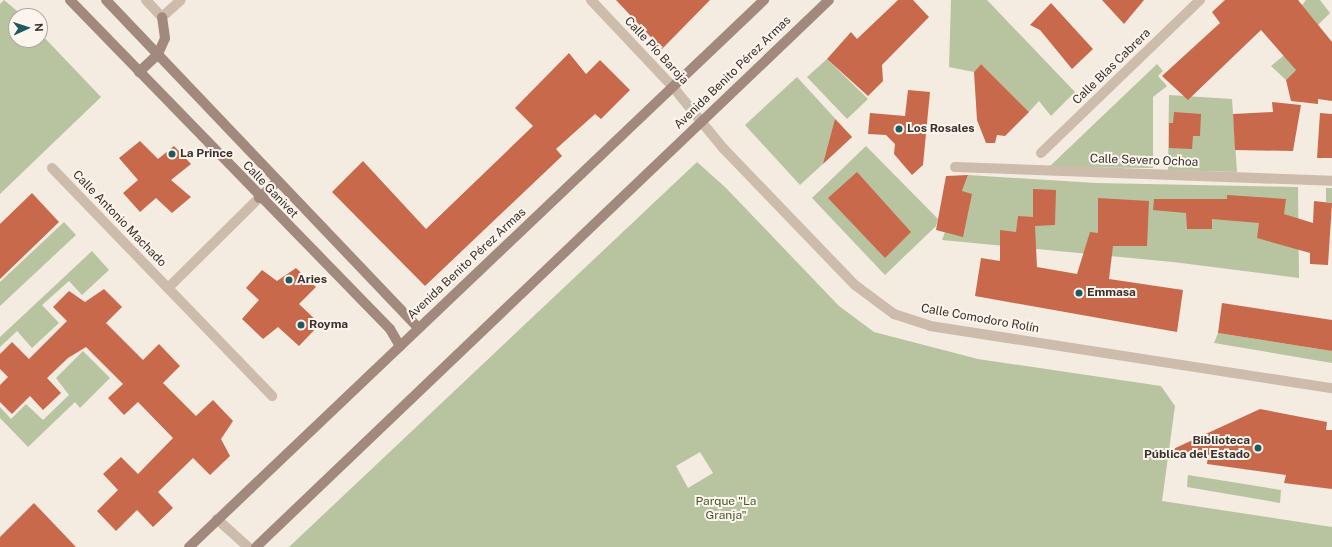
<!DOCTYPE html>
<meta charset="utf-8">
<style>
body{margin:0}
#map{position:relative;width:1332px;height:547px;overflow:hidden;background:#f4ebe1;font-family:"Public Sans",sans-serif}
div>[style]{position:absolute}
.green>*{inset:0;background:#b8c4a0}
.building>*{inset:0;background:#c8694b}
.street>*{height:10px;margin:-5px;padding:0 5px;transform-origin:5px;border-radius:5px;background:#cdbbac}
.secondary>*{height:10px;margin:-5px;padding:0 5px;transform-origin:5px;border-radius:5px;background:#a18a7d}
.dots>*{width:11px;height:11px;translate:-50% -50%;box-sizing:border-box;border:2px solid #fbf5ee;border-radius:50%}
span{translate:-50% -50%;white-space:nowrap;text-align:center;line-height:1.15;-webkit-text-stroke:4px #fbf5ee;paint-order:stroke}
.street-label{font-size:12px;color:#3b302b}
.poi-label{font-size:12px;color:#3b302b;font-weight:700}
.left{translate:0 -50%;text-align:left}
.right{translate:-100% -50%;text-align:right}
.park-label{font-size:12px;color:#4a5a2e}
.north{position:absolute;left:8px;top:8px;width:40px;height:40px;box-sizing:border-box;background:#fbf5ee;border:1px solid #aea6a0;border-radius:50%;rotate:87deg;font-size:11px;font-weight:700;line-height:16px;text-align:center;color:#3b302b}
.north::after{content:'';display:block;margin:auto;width:14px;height:18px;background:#1f5a5e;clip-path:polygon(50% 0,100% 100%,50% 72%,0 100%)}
</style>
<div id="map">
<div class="green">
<i style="clip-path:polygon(4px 0,23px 16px,16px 16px,16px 40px,40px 40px,40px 33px,101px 97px,0 194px,0 4px)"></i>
<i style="clip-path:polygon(951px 0,987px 0,1075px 92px,1051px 116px,1039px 101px,1029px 112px,981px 64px,974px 72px,949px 67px)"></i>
<i style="clip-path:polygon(1306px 0,1320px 0,1330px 13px,1318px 25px,1302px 5px)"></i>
<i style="clip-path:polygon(1289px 51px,1301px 65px,1286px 80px,1271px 66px)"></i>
<i style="clip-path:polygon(827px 59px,868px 99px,847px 119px,807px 77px)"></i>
<i style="clip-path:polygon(1157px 64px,1163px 71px,1158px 76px,1167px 86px,1153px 97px,1153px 168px,1049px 167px)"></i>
<i style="clip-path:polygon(797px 77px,852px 137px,800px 185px,745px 125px)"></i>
<i style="clip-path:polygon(1169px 95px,1232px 99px,1237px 172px,1168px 170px)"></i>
<i style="clip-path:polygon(866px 146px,938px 219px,936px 226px,885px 275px,812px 198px)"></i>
<i style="clip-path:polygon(evenodd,697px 162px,726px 188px,839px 306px,874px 332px,978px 359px,1161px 386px,1175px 406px,1162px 501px,1332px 527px,1332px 547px,289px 547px,697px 162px,700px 452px,713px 473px,688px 488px,676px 466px,700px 452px)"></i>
<i style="clip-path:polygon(968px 175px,1096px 183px,1298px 187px,1299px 278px,1173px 262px,942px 240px,945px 232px,964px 229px,962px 191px)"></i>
<i style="clip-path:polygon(1326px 188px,1332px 188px,1332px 203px,1326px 202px)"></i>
<i style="clip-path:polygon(64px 222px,76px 235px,0 306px,0 282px)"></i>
<i style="clip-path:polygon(92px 251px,109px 270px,82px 295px,69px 281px,42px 305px,59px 323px,32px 348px,17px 331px,0 347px,0 337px)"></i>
<i style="clip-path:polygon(1218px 333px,1332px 351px,1332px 363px,1214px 343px)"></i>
<i style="clip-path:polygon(83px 351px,110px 378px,80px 408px,75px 402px,28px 447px,0 418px,0 407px,11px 419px,26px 404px,43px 420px,69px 395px,56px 378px)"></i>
<i style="clip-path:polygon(1188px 475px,1281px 490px,1280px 503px,1187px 487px)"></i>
</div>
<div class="building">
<i style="clip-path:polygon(616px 0,710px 0,662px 49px)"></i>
<i style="clip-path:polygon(898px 0,913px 0,929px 17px,882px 65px,883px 81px,868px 96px,827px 59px,851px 32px,857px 39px)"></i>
<i style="clip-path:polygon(1102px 0,1144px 0,1124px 24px)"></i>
<i style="clip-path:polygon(1225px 0,1298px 0,1332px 42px,1332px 101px,1318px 99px,1318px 104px,1291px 101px,1286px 80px,1296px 70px,1261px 30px,1188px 100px,1162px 76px,1220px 23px,1212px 12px)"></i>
<i style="clip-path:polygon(1051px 3px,1093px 49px,1072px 69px,1040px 30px,1030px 25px)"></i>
<i style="clip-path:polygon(569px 53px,586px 74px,600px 60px,630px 90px,601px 119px,595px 114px,556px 149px,562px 156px,425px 286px,332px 192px,363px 161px,426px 229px,533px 126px,515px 108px)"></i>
<i style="clip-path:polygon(981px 64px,1029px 112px,1005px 136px,997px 135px,995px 143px,986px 143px,977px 120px,974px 72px)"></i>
<i style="clip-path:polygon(908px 90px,930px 92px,923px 165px,912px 175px,894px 154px,895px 144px,886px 135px,868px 134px,870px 113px,905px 116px)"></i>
<i style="clip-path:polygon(1272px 102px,1301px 105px,1293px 151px,1235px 150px,1233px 114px,1273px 112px)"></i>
<i style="clip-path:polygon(1174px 112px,1201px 114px,1200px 136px,1193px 136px,1192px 149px,1169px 148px,1169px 123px,1173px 123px)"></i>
<i style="clip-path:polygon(1320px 113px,1332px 114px,1332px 158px,1317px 158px)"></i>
<i style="clip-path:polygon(835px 119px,852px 137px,823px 164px)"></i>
<i style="clip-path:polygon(140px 141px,158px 159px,174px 146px,191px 164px,171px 180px,191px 197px,172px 213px,156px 198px,140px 212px,123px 193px,138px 180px,119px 158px)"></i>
<i style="clip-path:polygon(857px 172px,911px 232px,885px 258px,828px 198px)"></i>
<i style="clip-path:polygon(968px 175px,962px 191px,972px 194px,963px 237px,936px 230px,946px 176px)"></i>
<i style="clip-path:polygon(1033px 189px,1056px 190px,1055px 225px,1035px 226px,1037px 267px,1077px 274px,1090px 232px,1098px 233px,1098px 198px,1149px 201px,1147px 246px,1113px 246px,1109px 279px,1183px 290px,1177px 332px,975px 296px,981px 258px,1000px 261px,1000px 230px,1016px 232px,1018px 216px,1033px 217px)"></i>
<i style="clip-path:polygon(32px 193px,59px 222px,0 279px,0 224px)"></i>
<i style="clip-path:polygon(1227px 195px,1286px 199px,1284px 214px,1313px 223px,1314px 201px,1332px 203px,1328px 265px,1310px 264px,1310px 253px,1257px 238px,1259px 223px,1212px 219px,1212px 229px,1187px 229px,1186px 213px,1153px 210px,1154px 199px,1227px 199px)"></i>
<i style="clip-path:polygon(296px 268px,316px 287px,299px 304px,320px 324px,299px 346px,278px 327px,263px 339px,242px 319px,259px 300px,246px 288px,262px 270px,277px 281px)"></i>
<i style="clip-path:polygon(104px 289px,122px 307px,106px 323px,143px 360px,159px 344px,180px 366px,163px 383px,196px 416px,213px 400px,233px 421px,221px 439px,230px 456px,210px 475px,193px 458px,158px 492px,173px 508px,153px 527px,137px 510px,116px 531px,97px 511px,118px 490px,103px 474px,121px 457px,138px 474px,173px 438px,138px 402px,124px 415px,108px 398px,123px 384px,86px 347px,68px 358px,47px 378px,61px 393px,43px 410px,30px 396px,12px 414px,0 402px,0 385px,8px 377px,0 369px,0 354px,12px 342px,29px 359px,67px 321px,53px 307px,69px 291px,85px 302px)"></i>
<i style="clip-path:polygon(1222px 303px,1332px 320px,1332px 351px,1218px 333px)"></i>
<i style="clip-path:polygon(1260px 409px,1327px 422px,1326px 430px,1332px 430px,1332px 489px,1284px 483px,1286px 475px,1207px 464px,1208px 455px,1171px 450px)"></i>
<i style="clip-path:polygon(34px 503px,76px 547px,0 547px,0 537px)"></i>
</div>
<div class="street">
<i style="left:146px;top:0;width:23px;rotate:47deg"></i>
<i style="left:162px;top:17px;width:25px;rotate:-42deg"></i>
<i style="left:591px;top:0;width:120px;rotate:46.7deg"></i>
<i style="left:673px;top:87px;width:79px;rotate:50.7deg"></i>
<i style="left:723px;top:148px;width:190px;rotate:46.1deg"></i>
<i style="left:855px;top:285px;width:49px;rotate:36.6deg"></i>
<i style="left:894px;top:314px;width:38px;rotate:18deg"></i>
<i style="left:930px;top:326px;width:407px;rotate:8.8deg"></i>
<i style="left:1041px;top:153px;width:221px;rotate:-43.9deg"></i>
<i style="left:955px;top:167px;width:377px;rotate:2.1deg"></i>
<i style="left:52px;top:168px;width:317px;rotate:46deg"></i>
<i style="left:168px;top:288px;width:128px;rotate:-44.7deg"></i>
<i style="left:217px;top:519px;width:42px;rotate:42.1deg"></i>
</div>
<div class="secondary">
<i style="left:70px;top:0;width:459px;rotate:45.8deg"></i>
<i style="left:390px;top:329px;width:20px;rotate:60deg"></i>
<i style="left:106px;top:0;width:453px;rotate:46.4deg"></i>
<i style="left:139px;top:72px;width:26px;rotate:-43deg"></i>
<i style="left:158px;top:54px;width:17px;rotate:-66deg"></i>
<i style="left:165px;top:38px;width:21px;rotate:-98deg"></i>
<i style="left:259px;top:198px;width:25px;rotate:-42deg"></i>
<i style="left:189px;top:547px;width:794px;rotate:-43.57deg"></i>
<i style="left:256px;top:547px;width:792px;rotate:-43.67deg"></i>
</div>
<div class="dots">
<i style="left:899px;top:129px;background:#1f5a5e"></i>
<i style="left:172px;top:154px;background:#1f5a5e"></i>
<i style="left:289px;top:280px;background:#1f5a5e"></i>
<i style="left:1079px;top:293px;background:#1f5a5e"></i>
<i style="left:301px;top:325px;background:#1f5a5e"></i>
<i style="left:1258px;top:448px;background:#1f5a5e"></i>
</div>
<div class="street-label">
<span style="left:656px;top:51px;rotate:47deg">Calle Pío Baroja</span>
<span style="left:1112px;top:67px;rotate:-44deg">Calle Blas Cabrera</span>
<span style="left:733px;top:73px;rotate:-44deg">Avenida Benito Pérez Armas</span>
<span style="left:1144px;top:161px;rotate:2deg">Calle Severo Ochoa</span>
<span style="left:270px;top:190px;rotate:46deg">Calle Ganivet</span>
<span style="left:119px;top:219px;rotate:46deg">Calle Antonio Machado</span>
<span style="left:467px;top:264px;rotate:-43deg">Avenida Benito Pérez Armas</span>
<span style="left:980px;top:319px;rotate:10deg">Calle Comodoro Rolín</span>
</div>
<div class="poi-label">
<span class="left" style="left:907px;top:129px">Los Rosales</span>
<span class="left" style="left:180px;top:154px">La Prince</span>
<span class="left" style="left:297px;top:280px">Aries</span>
<span class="left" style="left:1087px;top:293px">Emmasa</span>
<span class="left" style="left:309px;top:325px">Royma</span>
<span class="right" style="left:1250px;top:448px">Biblioteca<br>Pública del Estado</span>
</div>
<div class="park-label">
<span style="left:726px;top:509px">Parque "La<br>Granja"</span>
</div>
<div class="north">N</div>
</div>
